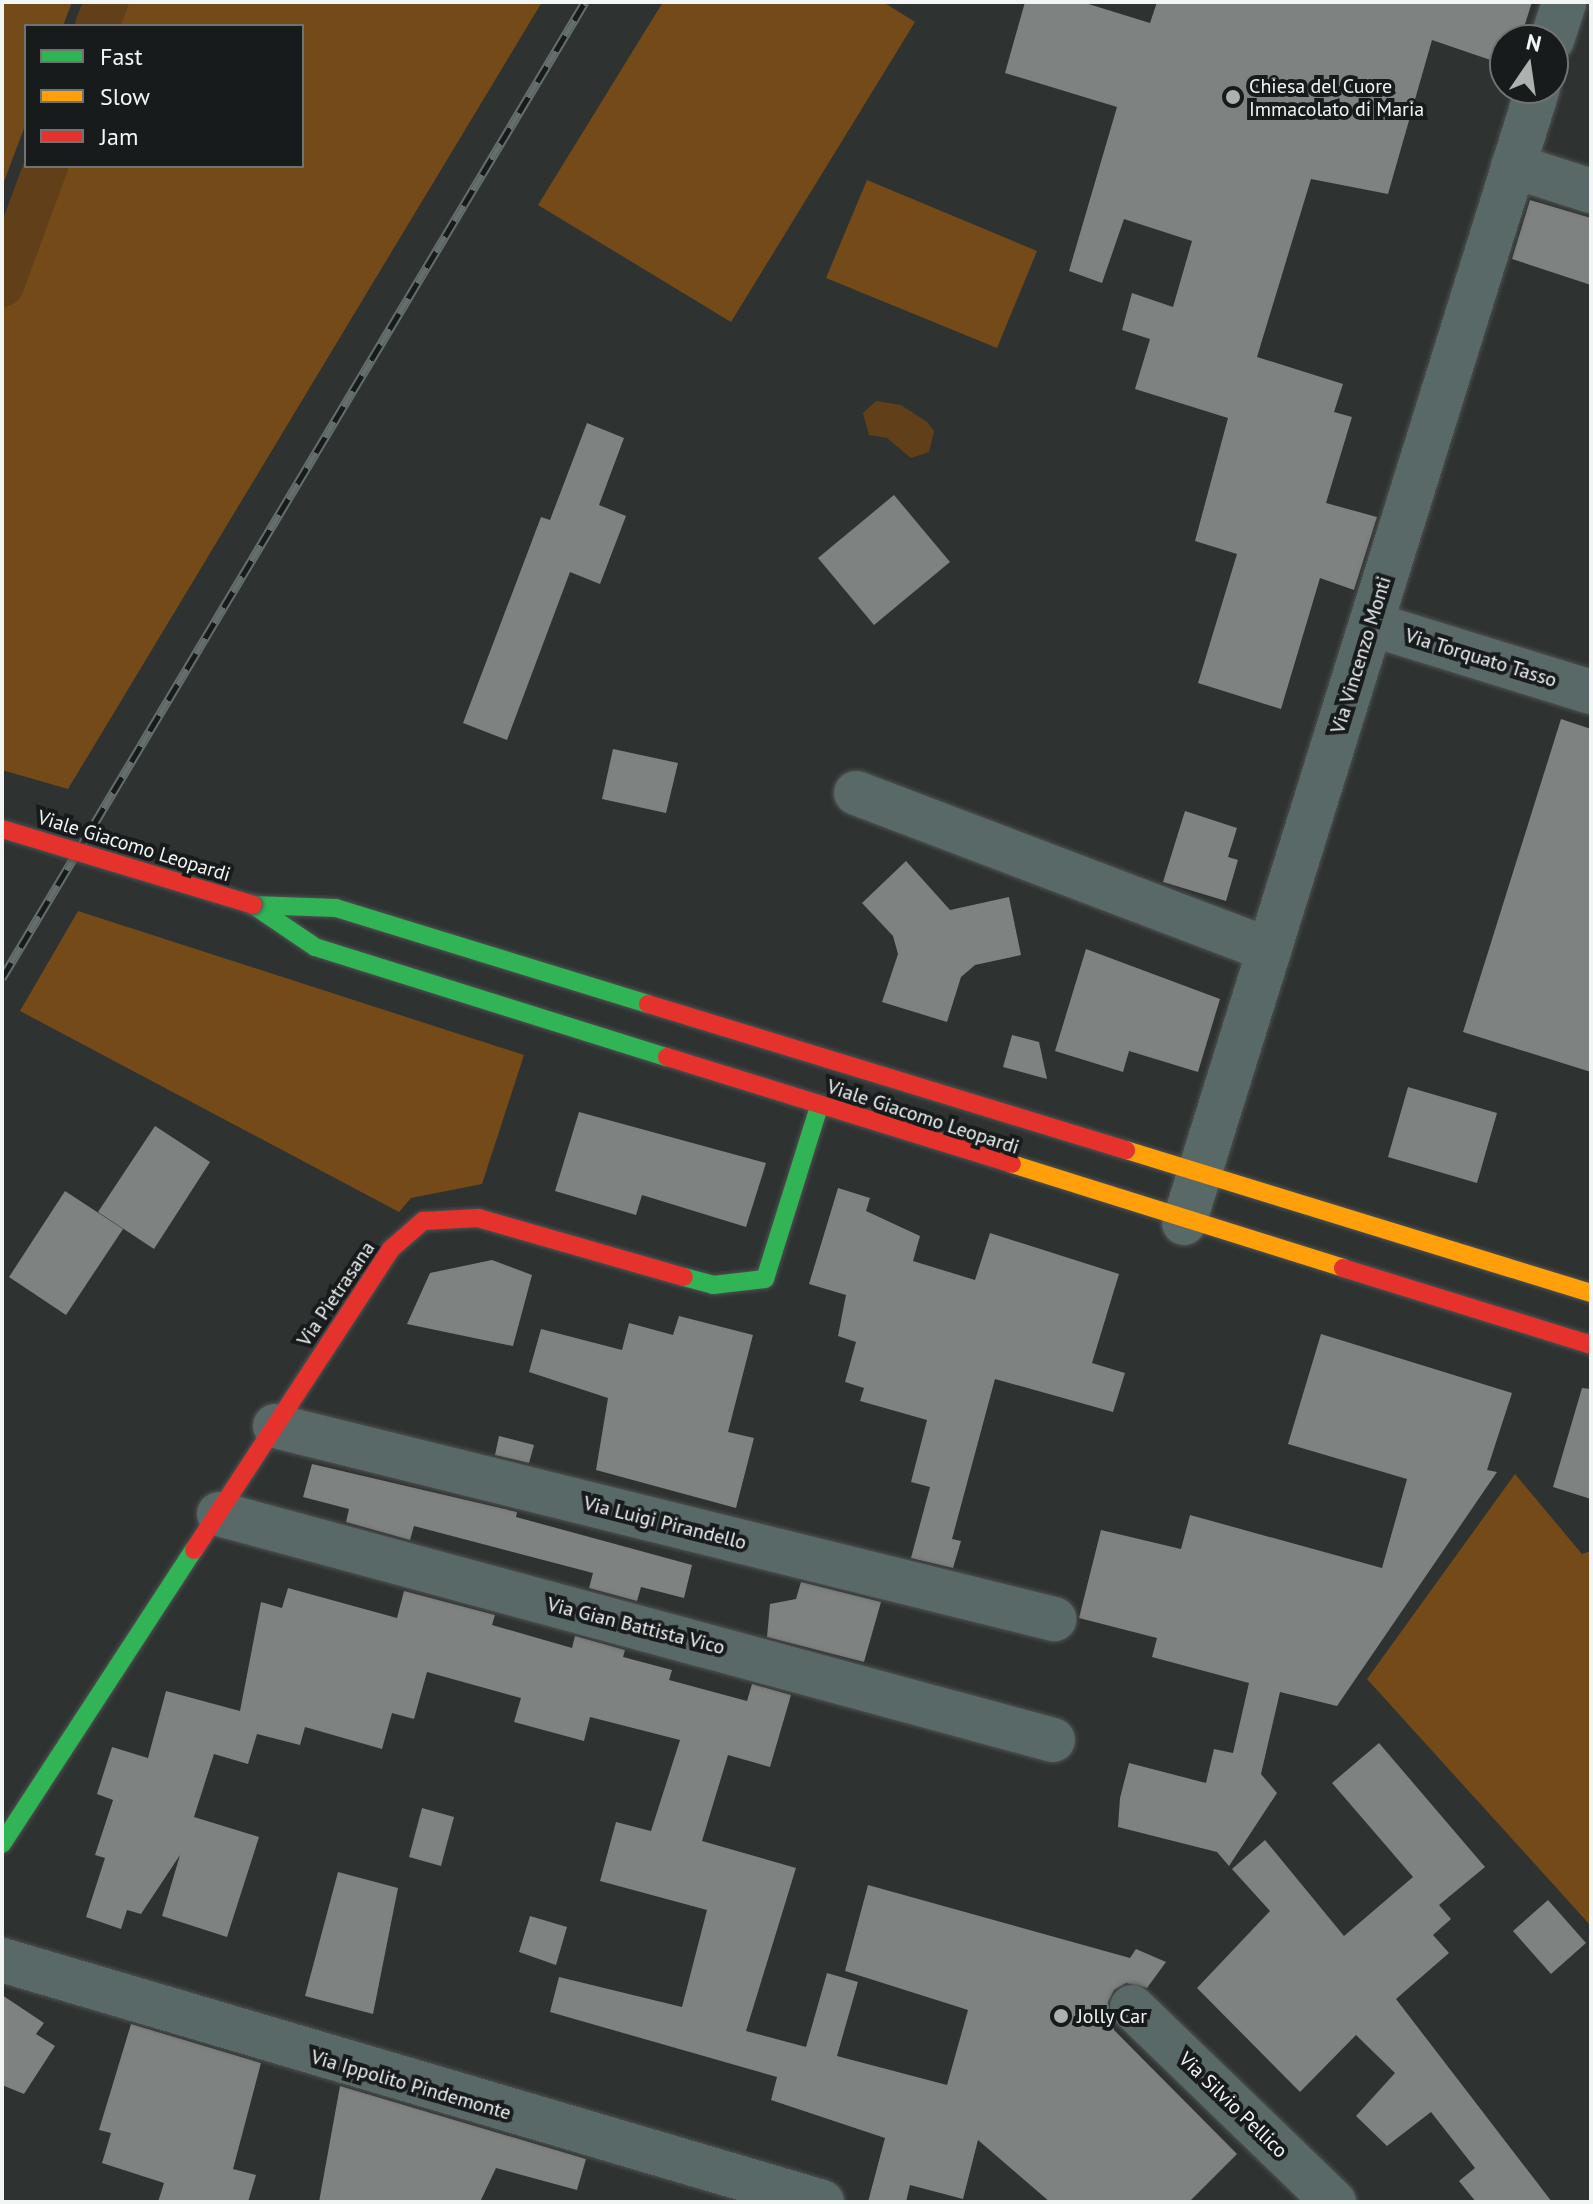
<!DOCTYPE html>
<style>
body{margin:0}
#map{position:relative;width:1593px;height:2204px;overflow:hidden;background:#2e3332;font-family:"PT Sans",sans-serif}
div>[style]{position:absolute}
.green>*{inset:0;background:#734a18}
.water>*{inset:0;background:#613f19}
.canal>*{height:44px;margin:-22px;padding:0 22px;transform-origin:22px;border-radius:22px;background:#613f19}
.building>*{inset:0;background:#7e8281}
.roads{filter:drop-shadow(0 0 2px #4e5150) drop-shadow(0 0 2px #4e5150)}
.street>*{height:44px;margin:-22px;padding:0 22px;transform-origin:22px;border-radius:22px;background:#596967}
.fast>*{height:18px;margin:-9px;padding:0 9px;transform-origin:9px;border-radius:9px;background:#30b455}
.slow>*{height:18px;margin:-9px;padding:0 9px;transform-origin:9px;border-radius:9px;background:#ff9f0a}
.jam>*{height:18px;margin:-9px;padding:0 9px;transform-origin:9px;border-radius:9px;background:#e5322d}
.rail>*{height:9px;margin-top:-4.5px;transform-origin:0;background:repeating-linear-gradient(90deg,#181b1b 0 18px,#646e6d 0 36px);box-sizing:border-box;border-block:2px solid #646e6d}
.bridges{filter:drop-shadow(0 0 2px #4e5150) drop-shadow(0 0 2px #4e5150)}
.jam-bridge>*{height:18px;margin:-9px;padding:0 9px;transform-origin:9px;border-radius:9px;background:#e5322d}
.dots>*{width:22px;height:22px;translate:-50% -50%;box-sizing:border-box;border:4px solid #181b1b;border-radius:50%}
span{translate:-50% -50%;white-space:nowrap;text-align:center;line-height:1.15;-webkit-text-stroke:8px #181b1b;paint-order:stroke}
.poi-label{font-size:20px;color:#f1f6f5}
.left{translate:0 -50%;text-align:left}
.street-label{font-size:20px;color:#f1f6f5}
.frame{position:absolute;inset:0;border:4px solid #f1f6f5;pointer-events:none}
.legend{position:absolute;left:24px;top:24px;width:280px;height:144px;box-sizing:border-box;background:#181b1b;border:2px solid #6f7372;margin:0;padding:10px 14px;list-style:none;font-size:24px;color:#f1f6f5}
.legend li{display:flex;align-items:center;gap:16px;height:40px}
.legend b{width:40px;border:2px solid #6f7372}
.north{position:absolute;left:1489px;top:24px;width:80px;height:80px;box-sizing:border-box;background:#181b1b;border:2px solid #6f7372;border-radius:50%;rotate:13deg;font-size:22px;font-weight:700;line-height:32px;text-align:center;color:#f1f6f5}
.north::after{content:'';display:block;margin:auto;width:28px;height:36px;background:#adb2b1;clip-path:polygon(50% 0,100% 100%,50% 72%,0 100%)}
</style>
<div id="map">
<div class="green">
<i style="clip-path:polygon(2px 2px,72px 2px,63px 26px,26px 26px,26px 123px,2px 187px)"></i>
<i style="clip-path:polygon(117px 2px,542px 2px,68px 789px,2px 770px,2px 312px,56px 166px,302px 166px,302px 26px,108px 26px)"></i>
<i style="clip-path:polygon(663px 2px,883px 2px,915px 22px,731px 322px,538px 205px)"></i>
<i style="clip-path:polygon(867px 180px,1037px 251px,997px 348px,826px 278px)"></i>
<i style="clip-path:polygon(78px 911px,524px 1055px,482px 1184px,411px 1198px,399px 1212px,20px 1011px)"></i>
<i style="clip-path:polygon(1515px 1474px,1582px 1554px,1591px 1551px,1591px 1926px,1367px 1679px)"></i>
</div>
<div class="water">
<i style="clip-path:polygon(876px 401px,901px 405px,927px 422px,934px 431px,929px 452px,911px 458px,887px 438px,869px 435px,863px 413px)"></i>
</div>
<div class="canal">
<i style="left:97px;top:26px;width:26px;rotate:-69deg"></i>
<i style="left:2px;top:285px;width:127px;rotate:-69.7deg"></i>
</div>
<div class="building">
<i style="clip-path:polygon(1025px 2px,1082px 2px,1150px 23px,1157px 2px,1532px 2px,1520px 40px,1505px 40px,1505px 65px,1432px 40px,1388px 194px,1311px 179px,1257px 357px,1343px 384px,1334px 412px,1352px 417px,1326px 503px,1377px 517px,1354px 590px,1320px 578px,1281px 709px,1198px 683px,1237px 554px,1195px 541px,1228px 418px,1135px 389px,1150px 339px,1122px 330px,1132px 293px,1173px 307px,1192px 241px,1124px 219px,1102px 283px,1069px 271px,1117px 107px,1005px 73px)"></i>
<i style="clip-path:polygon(1530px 200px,1591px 218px,1591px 285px,1512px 259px)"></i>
<i style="clip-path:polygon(587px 423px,624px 438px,599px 505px,626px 516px,600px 584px,570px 572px,507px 740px,463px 723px,541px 517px,550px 520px)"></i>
<i style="clip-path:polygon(894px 495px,950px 562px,874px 625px,818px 558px)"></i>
<i style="clip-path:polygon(1561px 719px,1591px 729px,1591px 1072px,1463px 1032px)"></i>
<i style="clip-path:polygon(613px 749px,678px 763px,666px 813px,602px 799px)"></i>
<i style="clip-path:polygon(1185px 811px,1237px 828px,1228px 857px,1238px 860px,1226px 901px,1163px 882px)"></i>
<i style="clip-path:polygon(906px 861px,950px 910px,1009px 897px,1021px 955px,975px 965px,961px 977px,947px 1022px,882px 1002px,898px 954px,893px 936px,862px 903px)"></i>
<i style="clip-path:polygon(1086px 949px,1220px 999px,1198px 1072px,1129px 1051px,1123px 1072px,1055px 1051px)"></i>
<i style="clip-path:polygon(1012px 1035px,1039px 1042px,1047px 1079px,1003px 1067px)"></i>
<i style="clip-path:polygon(1408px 1087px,1497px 1113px,1477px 1183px,1388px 1157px)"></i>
<i style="clip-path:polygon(579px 1112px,766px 1163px,746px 1227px,642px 1195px,636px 1215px,555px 1191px)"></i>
<i style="clip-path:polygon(155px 1126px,210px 1162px,154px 1249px,98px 1212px)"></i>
<i style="clip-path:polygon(838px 1188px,870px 1198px,866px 1211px,920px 1236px,913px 1261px,975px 1280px,990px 1233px,1119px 1274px,1092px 1363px,1125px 1373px,1113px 1412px,995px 1379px,952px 1539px,961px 1541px,953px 1568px,911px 1558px,930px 1487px,911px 1482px,927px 1420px,860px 1401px,864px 1388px,845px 1382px,856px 1342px,838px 1336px,846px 1295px,809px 1284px)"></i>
<i style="clip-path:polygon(65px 1191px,123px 1229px,66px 1315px,9px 1277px)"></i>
<i style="clip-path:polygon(492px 1260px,532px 1275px,513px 1346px,407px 1324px,430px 1273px)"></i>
<i style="clip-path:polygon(679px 1316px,753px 1335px,728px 1432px,754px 1438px,736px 1508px,596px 1470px,608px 1398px,529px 1372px,541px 1329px,622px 1350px,629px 1323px,673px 1335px)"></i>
<i style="clip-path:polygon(1321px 1334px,1512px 1393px,1487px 1470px,1497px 1472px,1337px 1706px,1280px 1692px,1261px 1774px,1277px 1793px,1229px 1866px,1217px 1852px,1118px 1827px,1120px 1798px,1129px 1763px,1206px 1783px,1214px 1749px,1233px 1753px,1249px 1683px,1152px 1657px,1157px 1638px,1079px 1618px,1101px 1530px,1181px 1549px,1190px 1515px,1382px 1568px,1407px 1479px,1288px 1444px)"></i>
<i style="clip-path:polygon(1582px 1388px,1591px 1389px,1591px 1499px,1553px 1487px)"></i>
<i style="clip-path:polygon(499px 1436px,534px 1445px,529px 1463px,495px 1455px)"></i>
<i style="clip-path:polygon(312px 1464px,517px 1512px,516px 1517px,692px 1565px,684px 1598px,641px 1587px,637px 1601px,589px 1588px,593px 1573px,414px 1526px,410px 1540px,346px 1522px,349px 1509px,303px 1497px)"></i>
<i style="clip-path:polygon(801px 1582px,881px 1602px,864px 1662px,767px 1637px,770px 1604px,796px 1599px)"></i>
<i style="clip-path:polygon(288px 1588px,397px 1618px,404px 1591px,495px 1615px,492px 1625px,572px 1648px,575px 1636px,625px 1650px,623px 1657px,672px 1670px,669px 1680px,747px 1701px,752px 1684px,791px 1695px,770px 1767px,728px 1755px,702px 1841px,796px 1868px,746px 2031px,806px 2047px,827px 1973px,858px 1982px,837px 2056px,947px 2085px,968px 2010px,845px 1971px,868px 1885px,1130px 1958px,1136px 1949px,1166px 1962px,1147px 1988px,1126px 1983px,1114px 1990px,1108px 2002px,1114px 2030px,1237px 2154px,1189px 2202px,1050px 2202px,978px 2140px,963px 2199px,910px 2185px,906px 2202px,868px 2202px,885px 2138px,771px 2100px,777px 2077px,550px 2012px,559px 1977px,682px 2007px,707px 1910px,600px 1881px,616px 1822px,651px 1831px,680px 1740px,590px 1717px,584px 1741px,514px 1722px,521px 1698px,427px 1672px,414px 1719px,392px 1713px,382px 1749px,305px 1727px,300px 1745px,257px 1734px,248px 1764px,214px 1754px,194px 1817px,259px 1837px,227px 1937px,162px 1916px,180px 1855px,141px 1914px,127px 1910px,121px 1929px,86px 1917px,105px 1858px,95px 1855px,113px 1800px,97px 1794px,112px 1747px,148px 1758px,166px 1691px,240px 1711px,261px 1602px,282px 1608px)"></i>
<i style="clip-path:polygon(1379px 1743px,1485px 1867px,1439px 1905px,1451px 1919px,1433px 1935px,1449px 1953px,1396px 1999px,1552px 2202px,1476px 2202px,1459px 2181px,1475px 2168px,1431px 2112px,1387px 2146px,1356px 2116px,1395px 2073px,1356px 2035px,1300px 2092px,1197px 1988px,1270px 1911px,1232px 1869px,1265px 1840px,1344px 1936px,1413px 1877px,1332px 1783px)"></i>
<i style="clip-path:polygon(422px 1808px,454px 1817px,441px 1866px,409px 1857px)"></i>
<i style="clip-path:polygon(338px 1872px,398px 1888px,373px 2014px,305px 1996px)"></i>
<i style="clip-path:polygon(1548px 1900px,1586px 1943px,1551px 1974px,1513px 1931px)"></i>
<i style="clip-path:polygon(530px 1916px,567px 1927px,556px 1965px,519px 1952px)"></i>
<i style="clip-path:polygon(2px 1995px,44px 2023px,36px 2034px,55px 2046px,24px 2094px,2px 2085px)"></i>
<i style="clip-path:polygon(131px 2024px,261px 2063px,233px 2169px,256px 2175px,248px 2202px,158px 2202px,164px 2183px,102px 2163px,111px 2133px,99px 2130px)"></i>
<i style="clip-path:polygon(340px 2086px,586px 2159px,577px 2190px,496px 2168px,480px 2202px,319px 2202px)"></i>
</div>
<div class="roads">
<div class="street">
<i style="left:1552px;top:40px;width:40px;rotate:-72deg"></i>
<i style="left:1513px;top:166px;width:82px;rotate:17.8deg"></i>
<i style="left:1371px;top:624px;width:230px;rotate:17.2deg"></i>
<i style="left:856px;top:793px;width:442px;rotate:20.8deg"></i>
<i style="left:1184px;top:1223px;width:1189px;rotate:-72.68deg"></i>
<i style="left:275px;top:1426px;width:803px;rotate:13.92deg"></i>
<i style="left:219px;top:1514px;width:864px;rotate:15.16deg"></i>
<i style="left:2px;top:1960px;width:855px;rotate:16.44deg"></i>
<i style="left:1132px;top:2007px;width:281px;rotate:44deg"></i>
</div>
<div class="fast">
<i style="left:253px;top:905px;width:75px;rotate:34.1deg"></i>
<i style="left:315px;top:947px;width:369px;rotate:17.4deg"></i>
<i style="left:253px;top:905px;width:83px;rotate:2.1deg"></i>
<i style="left:336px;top:908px;width:326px;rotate:17.1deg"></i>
<i style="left:684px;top:1277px;width:30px;rotate:15deg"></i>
<i style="left:713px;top:1285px;width:52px;rotate:-6.6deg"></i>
<i style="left:765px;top:1279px;width:180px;rotate:-72.6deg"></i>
<i style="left:2px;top:1844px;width:351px;rotate:-56.9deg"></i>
</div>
<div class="slow">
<i style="left:1126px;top:1150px;width:486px;rotate:17.1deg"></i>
<i style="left:1012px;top:1164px;width:347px;rotate:17.4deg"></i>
</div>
<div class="jam">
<i style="left:648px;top:1004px;width:500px;rotate:17deg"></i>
<i style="left:667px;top:1057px;width:361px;rotate:17.2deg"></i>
<i style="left:1343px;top:1268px;width:260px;rotate:17.2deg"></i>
<i style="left:194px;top:1550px;width:360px;rotate:-56.8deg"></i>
<i style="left:391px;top:1249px;width:43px;rotate:-41.2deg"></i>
<i style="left:423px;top:1221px;width:55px;rotate:-3.1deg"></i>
<i style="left:478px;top:1218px;width:214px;rotate:16deg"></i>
</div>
</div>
<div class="rail">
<i style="left:2px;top:978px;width:1137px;rotate:-59.15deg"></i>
</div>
<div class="bridges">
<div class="jam-bridge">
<i style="left:2px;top:829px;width:262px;rotate:16.8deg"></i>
</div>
</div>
<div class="dots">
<i style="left:1233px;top:97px;background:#adb2b1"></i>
<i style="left:1061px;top:2016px;background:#adb2b1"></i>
</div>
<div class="poi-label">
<span class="left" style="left:1249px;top:98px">Chiesa del Cuore<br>Immacolato di Maria</span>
<span class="left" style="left:1077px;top:2016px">Jolly Car</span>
</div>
<div class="street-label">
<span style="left:1361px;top:655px;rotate:-73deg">Via Vincenzo Monti</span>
<span style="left:1481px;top:658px;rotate:17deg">Via Torquato Tasso</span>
<span style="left:134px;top:846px;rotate:17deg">Viale Giacomo Leopardi</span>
<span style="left:923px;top:1117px;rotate:18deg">Viale Giacomo Leopardi</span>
<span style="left:336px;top:1294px;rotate:-56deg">Via Pietrasana</span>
<span style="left:665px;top:1523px;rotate:14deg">Via Luigi Pirandello</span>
<span style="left:636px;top:1626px;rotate:14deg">Via Gian Battista Vico</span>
<span style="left:411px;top:2085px;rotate:16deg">Via Ippolito Pindemonte</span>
<span style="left:1233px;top:2105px;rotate:44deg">Via Silvio Pellico</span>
</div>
<div class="frame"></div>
<ul class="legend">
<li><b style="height:10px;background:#30b455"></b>Fast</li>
<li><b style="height:10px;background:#ff9f0a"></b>Slow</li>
<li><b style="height:10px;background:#e5322d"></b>Jam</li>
</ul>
<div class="north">N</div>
</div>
